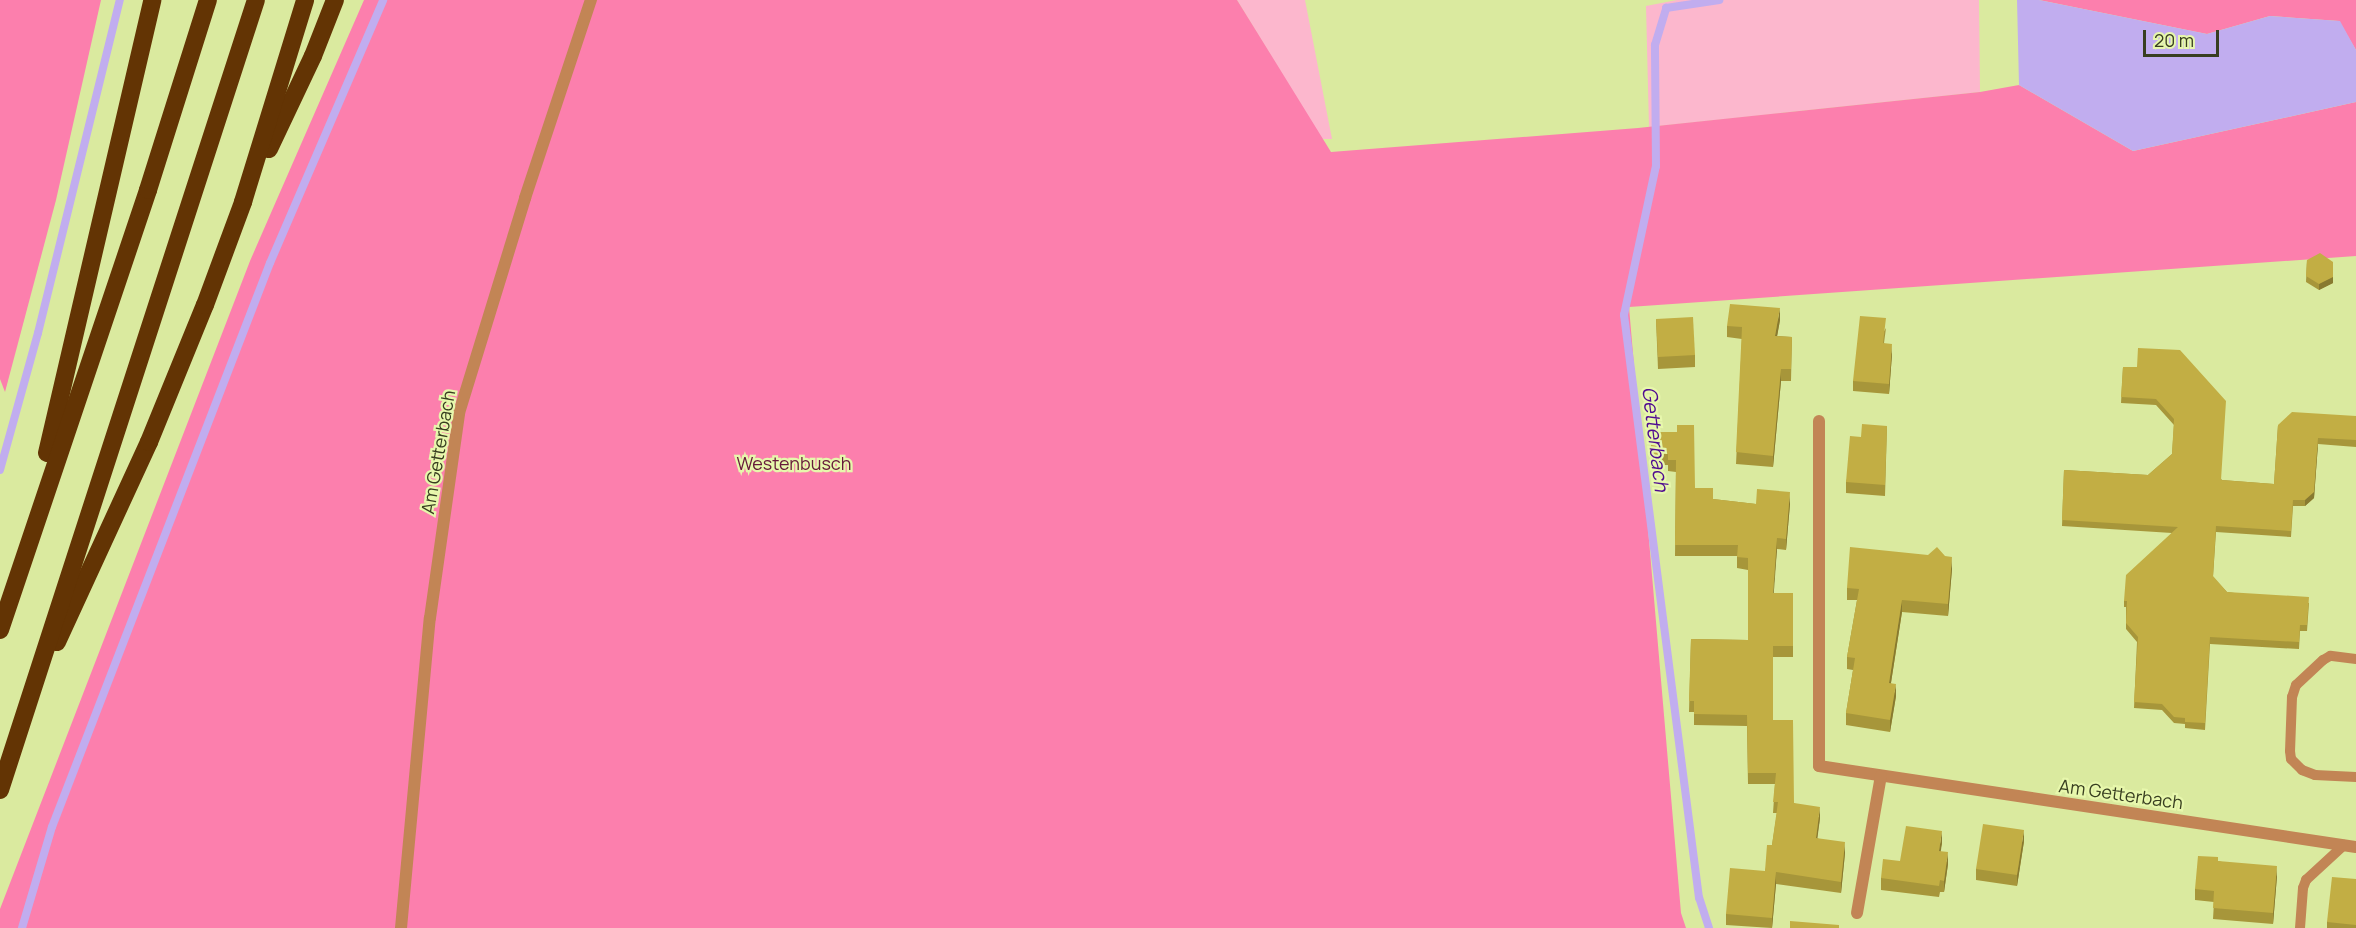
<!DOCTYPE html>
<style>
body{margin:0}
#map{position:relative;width:2356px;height:928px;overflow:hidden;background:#daea9f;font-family:Manrope,sans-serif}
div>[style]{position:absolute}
.green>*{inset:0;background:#fcb7cd}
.forest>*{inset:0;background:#fc7fad}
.water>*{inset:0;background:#c1adef}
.stream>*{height:8px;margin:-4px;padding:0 4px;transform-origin:4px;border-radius:4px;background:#c1adef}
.service>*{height:10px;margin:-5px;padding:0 5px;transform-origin:5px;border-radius:5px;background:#c28555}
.minor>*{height:12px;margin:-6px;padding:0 6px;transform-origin:6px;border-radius:6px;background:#c28555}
.motorway>*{height:18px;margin:-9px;padding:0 9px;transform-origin:9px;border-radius:9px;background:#633404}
.wall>*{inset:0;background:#a7963a}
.shaded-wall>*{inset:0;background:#887a30}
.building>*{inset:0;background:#c2ae44}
span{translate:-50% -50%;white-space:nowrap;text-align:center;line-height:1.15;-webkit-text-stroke:4.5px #e7f7ac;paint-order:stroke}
.street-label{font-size:18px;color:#383e20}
.park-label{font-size:18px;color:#66193a}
.water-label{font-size:20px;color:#4f0b91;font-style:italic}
.scale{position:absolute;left:2143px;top:30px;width:76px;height:27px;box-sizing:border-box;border:3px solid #383e20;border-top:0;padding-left:8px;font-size:18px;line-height:21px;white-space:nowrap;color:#383e20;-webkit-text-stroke:4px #e7f7ac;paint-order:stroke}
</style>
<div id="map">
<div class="green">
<i style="clip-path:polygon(1237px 0,1305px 0,1332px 139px,1322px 139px)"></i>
<i style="clip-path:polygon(1677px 0,1979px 0,1980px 92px,1649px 127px,1646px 6px)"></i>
</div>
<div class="forest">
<i style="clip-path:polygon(0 0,101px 0,56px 200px,5px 392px,0 379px)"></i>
<i style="clip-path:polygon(364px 0,1237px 0,1331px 152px,1638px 128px,1980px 92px,2019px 85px,2133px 151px,2356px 102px,2356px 256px,1629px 307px,1681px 913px,1686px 928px,0 928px,0 909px,250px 261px)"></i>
<i style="clip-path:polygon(2039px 0,2356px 0,2356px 50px,2339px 21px,2270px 16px,2207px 34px)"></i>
</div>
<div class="water">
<i style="clip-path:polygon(2017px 0,2039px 0,2207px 34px,2270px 16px,2340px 21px,2356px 50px,2356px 102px,2133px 151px,2019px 85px)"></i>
</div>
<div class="stream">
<i style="left:0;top:470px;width:142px;rotate:-74.5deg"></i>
<i style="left:38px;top:333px;width:343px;rotate:-76.2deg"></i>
<i style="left:22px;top:928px;width:105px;rotate:-73.5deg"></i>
<i style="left:52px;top:827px;width:605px;rotate:-68.87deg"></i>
<i style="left:270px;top:263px;width:286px;rotate:-66.7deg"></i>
<i style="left:1709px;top:928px;width:32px;rotate:-108deg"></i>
<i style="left:1699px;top:898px;width:588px;rotate:-97.33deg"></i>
<i style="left:1624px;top:315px;width:152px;rotate:-77.9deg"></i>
<i style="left:1656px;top:166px;width:121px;rotate:-90.5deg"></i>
<i style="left:1655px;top:45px;width:39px;rotate:-73deg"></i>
<i style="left:1666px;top:8px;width:54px;rotate:-8.6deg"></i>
</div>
<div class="service">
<i style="left:2356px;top:659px;width:26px;rotate:-173deg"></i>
<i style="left:2330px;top:656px;width:8px;rotate:150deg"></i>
<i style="left:2323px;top:660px;width:37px;rotate:137deg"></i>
<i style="left:2296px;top:685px;width:13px;rotate:108deg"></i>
<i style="left:2292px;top:697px;width:54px;rotate:92.1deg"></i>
<i style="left:2290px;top:751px;width:8px;rotate:83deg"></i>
<i style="left:2291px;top:759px;width:16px;rotate:45deg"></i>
<i style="left:2302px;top:770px;width:14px;rotate:21deg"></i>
<i style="left:2315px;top:775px;width:41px;rotate:2.8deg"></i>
<i style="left:2300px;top:928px;width:40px;rotate:-85.7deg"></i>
<i style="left:2303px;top:888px;width:9px;rotate:-69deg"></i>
<i style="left:2306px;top:880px;width:52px;rotate:-42.6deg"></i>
</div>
<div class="minor">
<i style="left:1819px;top:421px;width:345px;rotate:90deg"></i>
<i style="left:1819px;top:766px;width:543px;rotate:8.58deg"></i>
<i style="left:1857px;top:913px;width:139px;rotate:-80.1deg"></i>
<i style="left:401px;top:928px;width:311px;rotate:-84.7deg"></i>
<i style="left:430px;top:618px;width:207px;rotate:-81.9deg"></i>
<i style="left:459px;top:413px;width:225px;rotate:-72.9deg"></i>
<i style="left:525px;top:198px;width:209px;rotate:-71.6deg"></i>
</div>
<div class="motorway">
<i style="left:269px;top:149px;width:103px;rotate:-64.7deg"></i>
<i style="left:313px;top:56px;width:60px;rotate:-68.6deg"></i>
<i style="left:47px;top:453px;width:465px;rotate:-76.9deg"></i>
<i style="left:0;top:630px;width:464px;rotate:-71.4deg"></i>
<i style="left:148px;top:190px;width:199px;rotate:-72.5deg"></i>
<i style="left:57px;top:642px;width:220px;rotate:-65.3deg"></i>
<i style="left:149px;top:442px;width:148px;rotate:-67.8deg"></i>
<i style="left:205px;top:305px;width:110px;rotate:-69.7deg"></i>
<i style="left:243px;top:202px;width:211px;rotate:-72.9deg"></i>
<i style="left:0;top:790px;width:830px;rotate:-72.05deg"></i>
</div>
<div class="wall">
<i style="clip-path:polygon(2307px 260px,2333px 283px,2319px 290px,2306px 282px)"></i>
<i style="clip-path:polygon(1656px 319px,1695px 355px,1695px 367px,1658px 369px)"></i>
<i style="clip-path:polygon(1780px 320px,1777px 336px,1792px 337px,1791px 381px,1781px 381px,1773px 467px,1736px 464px,1742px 339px,1727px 337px,1727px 326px)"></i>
<i style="clip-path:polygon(1886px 328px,1884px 343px,1892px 354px,1889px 394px,1853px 391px,1853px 381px)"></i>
<i style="clip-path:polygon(2123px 367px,2137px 367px,2222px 480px,2274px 484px,2278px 425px,2356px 416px,2356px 447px,2318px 444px,2314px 498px,2305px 506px,2293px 506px,2291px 537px,2216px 532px,2213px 577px,2227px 592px,2309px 603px,2307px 631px,2300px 631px,2299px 649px,2210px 644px,2205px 730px,2185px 728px,2185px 724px,2174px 723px,2162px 710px,2134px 708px,2137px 642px,2126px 629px,2126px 607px,2124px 607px,2124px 601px,2172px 533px,2062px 526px,2064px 470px,2148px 475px,2172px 454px,2174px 425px,2156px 405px,2121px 403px)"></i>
<i style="clip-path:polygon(1887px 426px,1885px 496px,1846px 493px,1846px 482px,1861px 437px)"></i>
<i style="clip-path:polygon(1651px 432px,1677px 432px,1695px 488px,1713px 499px,1756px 504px,1790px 504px,1786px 550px,1777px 549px,1773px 593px,1793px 593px,1793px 657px,1773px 657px,1773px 720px,1794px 803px,1820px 818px,1817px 838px,1845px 853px,1841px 893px,1776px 884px,1772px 928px,1726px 925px,1726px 914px,1765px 871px,1772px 845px,1777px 813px,1773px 813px,1775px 784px,1748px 784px,1747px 726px,1694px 725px,1694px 712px,1689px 712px,1691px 639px,1748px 640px,1748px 570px,1737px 568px,1737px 556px,1675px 556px,1676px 472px,1668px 471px,1668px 465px,1651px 465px)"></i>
<i style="clip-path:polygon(1952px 569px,1948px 616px,1902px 612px,1891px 683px,1896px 696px,1890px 732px,1846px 725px,1846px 713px,1853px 670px,1847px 669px,1847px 657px,1857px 600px,1847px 600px,1847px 588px)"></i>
<i style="clip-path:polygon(2024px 841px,2017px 886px,1976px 880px,1976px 869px)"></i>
<i style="clip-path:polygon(1942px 843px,1940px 851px,1948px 864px,1944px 892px,1940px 892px,1939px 897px,1881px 890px,1881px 878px,1900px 861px)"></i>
<i style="clip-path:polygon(2218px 861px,2277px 876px,2273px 924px,2213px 919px,2214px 902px,2195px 900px,2195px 889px)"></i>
<i style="clip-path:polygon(2356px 879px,2356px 928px,2327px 928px,2327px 922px)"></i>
</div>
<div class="shaded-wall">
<i style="clip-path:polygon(2333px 262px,2333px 283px,2319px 290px,2319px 284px)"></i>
<i style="clip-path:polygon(1780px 308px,1780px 320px,1775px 348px,1775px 336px)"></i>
<i style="clip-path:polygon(1892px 344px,1892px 354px,1889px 394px,1889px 384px)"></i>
<i style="clip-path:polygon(1781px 369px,1781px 381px,1773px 467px,1773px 456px)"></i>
<i style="clip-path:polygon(2318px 444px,2314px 498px,2305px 506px,2305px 500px)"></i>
<i style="clip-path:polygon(1790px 492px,1790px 504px,1786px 550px,1786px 539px)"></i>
<i style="clip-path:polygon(1777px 538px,1777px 549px,1773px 604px,1773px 593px)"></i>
<i style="clip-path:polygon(1952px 557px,1952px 569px,1948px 616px,1948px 604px)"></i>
<i style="clip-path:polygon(1902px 600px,1902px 612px,1889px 695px,1889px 683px)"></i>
<i style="clip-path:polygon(1896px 684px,1896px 696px,1890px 732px,1890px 720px)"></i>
<i style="clip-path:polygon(1820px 807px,1820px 818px,1816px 849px,1816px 838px)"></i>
<i style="clip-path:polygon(2024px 830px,2024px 841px,2017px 886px,2017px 875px)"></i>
<i style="clip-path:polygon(1942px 831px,1942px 843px,1939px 863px,1939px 851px)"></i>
<i style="clip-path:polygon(1845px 842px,1845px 853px,1841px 893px,1841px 882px)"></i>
<i style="clip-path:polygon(1948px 852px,1948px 864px,1944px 892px,1944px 881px)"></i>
<i style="clip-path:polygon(2277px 866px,2277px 876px,2273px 924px,2273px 913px)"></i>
<i style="clip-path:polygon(1776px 872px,1776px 884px,1772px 928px,1772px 918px)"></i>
</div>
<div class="building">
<i style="clip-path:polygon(2320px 253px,2333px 262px,2333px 277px,2319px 284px,2306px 276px,2307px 260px)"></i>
<i style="clip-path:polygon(1730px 304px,1780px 308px,1775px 336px,1792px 337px,1791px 369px,1781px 369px,1773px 456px,1736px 452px,1742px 327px,1727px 326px)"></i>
<i style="clip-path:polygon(1860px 316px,1886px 318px,1883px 343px,1892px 344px,1889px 384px,1853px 381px)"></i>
<i style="clip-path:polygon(1693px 317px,1695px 355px,1658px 357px,1656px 319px)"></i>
<i style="clip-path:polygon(2138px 348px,2180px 350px,2226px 401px,2221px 480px,2274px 484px,2278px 425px,2292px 412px,2356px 416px,2356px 440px,2318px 438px,2314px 492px,2305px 500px,2293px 500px,2291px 531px,2216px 526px,2213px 576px,2227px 592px,2309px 597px,2307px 625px,2300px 625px,2299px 642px,2210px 637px,2205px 723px,2185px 722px,2185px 718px,2174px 717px,2162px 704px,2134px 702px,2138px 637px,2126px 623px,2127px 601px,2124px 601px,2126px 575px,2178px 527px,2062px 520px,2064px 470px,2148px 475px,2172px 454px,2174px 419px,2156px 399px,2121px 397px,2123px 367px,2137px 367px)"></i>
<i style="clip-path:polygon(1862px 424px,1887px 426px,1885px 485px,1846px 482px,1850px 436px,1861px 437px)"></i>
<i style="clip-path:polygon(1677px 425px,1694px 425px,1695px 488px,1713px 488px,1713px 499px,1756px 504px,1757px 489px,1790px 492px,1786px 539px,1777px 538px,1773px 593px,1793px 593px,1793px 646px,1773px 646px,1773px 720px,1793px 720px,1794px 803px,1820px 807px,1816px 838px,1845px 842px,1841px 882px,1776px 872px,1772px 918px,1726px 914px,1730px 868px,1765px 871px,1767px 845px,1772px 845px,1778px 802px,1773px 802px,1776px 773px,1748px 773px,1747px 715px,1694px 714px,1694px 701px,1689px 701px,1691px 639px,1748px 640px,1748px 558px,1737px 557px,1738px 545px,1675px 545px,1676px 460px,1668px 460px,1668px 454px,1651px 454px,1651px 432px,1677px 432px)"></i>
<i style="clip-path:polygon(1850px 547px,1928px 555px,1937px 547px,1945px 556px,1952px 557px,1948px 604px,1902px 600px,1889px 683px,1896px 684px,1890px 720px,1846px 713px,1855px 658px,1847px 657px,1859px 589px,1847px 588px)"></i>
<i style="clip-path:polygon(1983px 824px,2024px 830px,2017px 875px,1976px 869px)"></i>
<i style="clip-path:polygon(1906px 826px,1942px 831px,1939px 851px,1948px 852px,1944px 881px,1940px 880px,1939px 886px,1881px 878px,1883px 859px,1900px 861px)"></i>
<i style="clip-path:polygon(2198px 856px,2218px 857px,2218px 861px,2277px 866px,2273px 913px,2213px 908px,2214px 891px,2195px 889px)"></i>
<i style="clip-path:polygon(2332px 877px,2356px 879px,2356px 925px,2327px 922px)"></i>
<i style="clip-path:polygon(1790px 921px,1839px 925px,1839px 928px,1790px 928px)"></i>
</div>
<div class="street-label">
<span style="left:438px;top:452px;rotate:-80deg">Am Getterbach</span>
<span style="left:2121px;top:794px;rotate:8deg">Am Getterbach</span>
</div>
<div class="park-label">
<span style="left:794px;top:463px">Westenbusch</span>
</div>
<div class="water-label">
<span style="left:1656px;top:439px;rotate:83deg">Getterbach</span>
</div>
<div class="scale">20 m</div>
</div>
